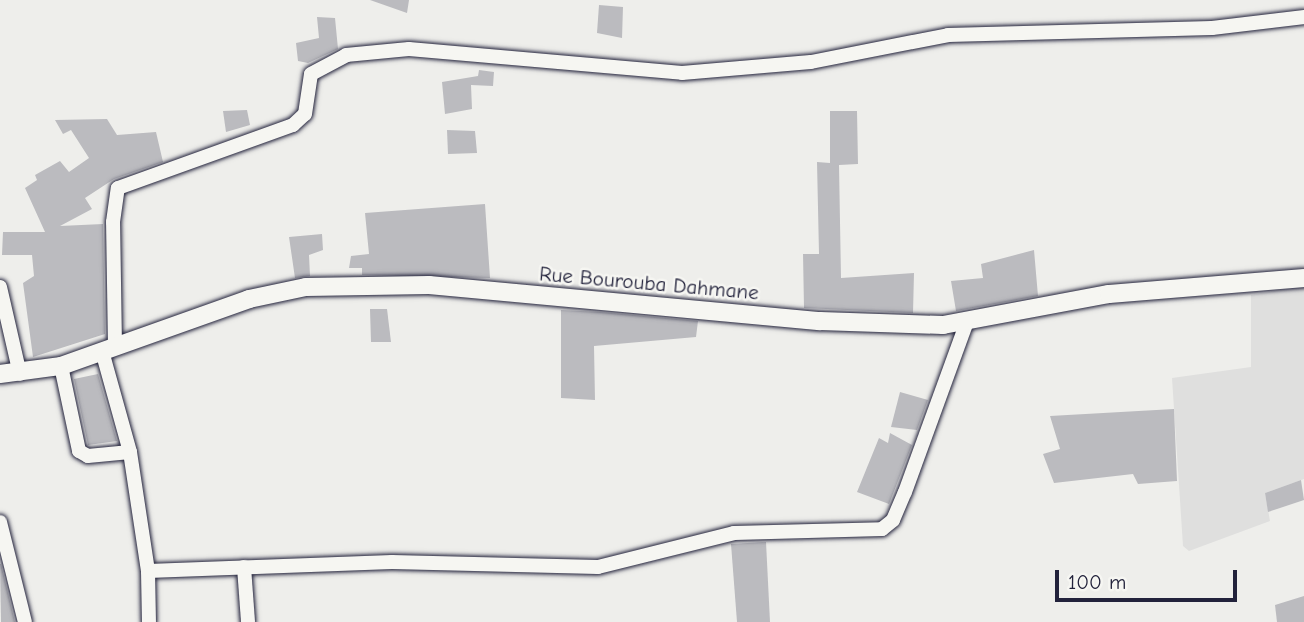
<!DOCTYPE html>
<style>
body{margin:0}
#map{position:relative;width:1304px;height:622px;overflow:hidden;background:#eeeeeb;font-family:"Comic Neue",sans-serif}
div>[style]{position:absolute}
.built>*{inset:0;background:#dfdfde}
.building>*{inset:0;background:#bbbbbf}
.roads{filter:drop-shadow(0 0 2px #22223b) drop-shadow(0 0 2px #22223b)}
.minor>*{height:14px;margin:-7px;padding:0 7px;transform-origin:7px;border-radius:7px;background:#f6f6f2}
.tertiary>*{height:18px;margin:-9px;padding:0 9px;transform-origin:9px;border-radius:9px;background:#f6f6f2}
span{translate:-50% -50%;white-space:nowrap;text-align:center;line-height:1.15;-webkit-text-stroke:5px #f6f6f2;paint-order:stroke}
.street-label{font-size:21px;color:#22223b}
.scale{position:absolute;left:1055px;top:570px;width:182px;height:32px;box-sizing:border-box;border:4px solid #22223b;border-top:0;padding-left:9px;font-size:21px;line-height:24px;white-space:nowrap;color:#22223b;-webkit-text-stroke:5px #f6f6f2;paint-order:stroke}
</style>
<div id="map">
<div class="built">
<i style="clip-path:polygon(1304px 286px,1304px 479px,1265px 493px,1270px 521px,1189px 551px,1183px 546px,1172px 378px,1251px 367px,1251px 295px)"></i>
</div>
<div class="building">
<i style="clip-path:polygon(370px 0,409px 0,407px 13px)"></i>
<i style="clip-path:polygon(599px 5px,623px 7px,622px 38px,597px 33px)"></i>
<i style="clip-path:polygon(317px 17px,335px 18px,338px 49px,308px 63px,298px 61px,296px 43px,319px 38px)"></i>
<i style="clip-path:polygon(479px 70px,494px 72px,493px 86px,471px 85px,472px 109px,445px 114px,442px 82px,478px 76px)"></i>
<i style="clip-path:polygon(247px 110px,250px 125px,226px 132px,223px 111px)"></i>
<i style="clip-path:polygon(830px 111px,857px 111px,858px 164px,839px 165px,841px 278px,914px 273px,913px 313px,804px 308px,803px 254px,819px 254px,817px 162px,830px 163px)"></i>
<i style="clip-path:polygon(107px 119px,117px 135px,156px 132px,163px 162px,114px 179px,85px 198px,92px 209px,60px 226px,103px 224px,105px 334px,33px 357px,23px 283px,34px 276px,32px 255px,2px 255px,3px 232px,45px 232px,25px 188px,37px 180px,35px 175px,60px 161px,69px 172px,89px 158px,71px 130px,63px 134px,55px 120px)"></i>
<i style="clip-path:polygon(447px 130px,475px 131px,477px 153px,448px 154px)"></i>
<i style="clip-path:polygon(485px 204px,490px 278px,362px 275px,362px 268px,349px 268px,351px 256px,369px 254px,365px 213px)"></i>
<i style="clip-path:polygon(322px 234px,323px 250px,309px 255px,310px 276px,295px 278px,289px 237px)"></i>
<i style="clip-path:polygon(1034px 250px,1038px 296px,956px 311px,951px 281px,983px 278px,981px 264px)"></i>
<i style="clip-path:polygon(370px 309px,387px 309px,391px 342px,371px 342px)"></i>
<i style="clip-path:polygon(561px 310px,600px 312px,698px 321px,696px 337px,594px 346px,595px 400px,561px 398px)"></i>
<i style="clip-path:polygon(98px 374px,117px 441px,88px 445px,74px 379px)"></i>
<i style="clip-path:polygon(900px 392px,928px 400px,917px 430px,891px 427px)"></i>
<i style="clip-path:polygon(1174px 409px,1177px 481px,1138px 484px,1133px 474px,1054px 483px,1043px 454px,1060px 449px,1050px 416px)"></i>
<i style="clip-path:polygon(890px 433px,912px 445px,889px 504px,857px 492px,879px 438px,888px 443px)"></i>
<i style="clip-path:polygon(1301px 480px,1304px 500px,1268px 512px,1265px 493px)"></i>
<i style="clip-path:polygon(766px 542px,770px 622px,737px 622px,731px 544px)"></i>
<i style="clip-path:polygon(0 564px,1px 564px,15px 622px,1px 622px)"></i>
<i style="clip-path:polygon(1304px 596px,1304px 622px,1277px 622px,1275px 605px)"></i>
</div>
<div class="roads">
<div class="minor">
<i style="left:0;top:287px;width:89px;rotate:77.1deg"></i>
<i style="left:115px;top:346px;width:124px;rotate:-90.9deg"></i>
<i style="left:113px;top:222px;width:34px;rotate:-82deg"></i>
<i style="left:118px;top:188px;width:186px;rotate:-19.8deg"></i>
<i style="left:293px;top:125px;width:16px;rotate:-43deg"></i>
<i style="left:305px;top:114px;width:40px;rotate:-81.5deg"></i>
<i style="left:311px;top:74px;width:40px;rotate:-28deg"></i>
<i style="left:346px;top:55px;width:63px;rotate:-5.4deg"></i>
<i style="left:409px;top:49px;width:274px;rotate:5deg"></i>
<i style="left:682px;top:73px;width:129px;rotate:-4.9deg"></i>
<i style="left:811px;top:62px;width:140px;rotate:-11.1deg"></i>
<i style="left:948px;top:35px;width:264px;rotate:-1.5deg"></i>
<i style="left:1212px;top:28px;width:93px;rotate:-6.8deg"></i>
<i style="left:102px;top:351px;width:105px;rotate:74.5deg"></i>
<i style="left:130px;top:452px;width:120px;rotate:81.4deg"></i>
<i style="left:148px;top:571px;width:51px;rotate:88.9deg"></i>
<i style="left:61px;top:366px;width:87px;rotate:78deg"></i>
<i style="left:79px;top:451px;width:10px;rotate:29deg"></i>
<i style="left:88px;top:456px;width:42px;rotate:-5.4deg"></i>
<i style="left:0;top:522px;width:103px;rotate:76deg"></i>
<i style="left:244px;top:567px;width:55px;rotate:85.8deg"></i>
<i style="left:148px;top:571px;width:244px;rotate:-2.1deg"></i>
<i style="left:392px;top:562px;width:206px;rotate:1.4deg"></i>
<i style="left:598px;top:567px;width:140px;rotate:-14deg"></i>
<i style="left:734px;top:533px;width:148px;rotate:-1.5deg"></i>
<i style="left:882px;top:529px;width:14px;rotate:-39deg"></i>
<i style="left:893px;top:520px;width:30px;rotate:-67deg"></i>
<i style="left:905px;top:492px;width:179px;rotate:-70deg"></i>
</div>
<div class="tertiary">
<i style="left:0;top:374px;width:62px;rotate:-7.5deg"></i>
<i style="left:61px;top:366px;width:200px;rotate:-19.6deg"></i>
<i style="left:249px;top:299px;width:58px;rotate:-11.9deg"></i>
<i style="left:306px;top:287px;width:123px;rotate:-0.9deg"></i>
<i style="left:429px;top:285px;width:393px;rotate:5.3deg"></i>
<i style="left:820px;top:321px;width:123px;rotate:1.9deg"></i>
<i style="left:943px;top:325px;width:169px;rotate:-10.6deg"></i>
<i style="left:1109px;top:294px;width:196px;rotate:-4.7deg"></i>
</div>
</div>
<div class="street-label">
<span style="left:649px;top:283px;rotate:5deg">Rue Bourouba Dahmane</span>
</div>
<div class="scale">100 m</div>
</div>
